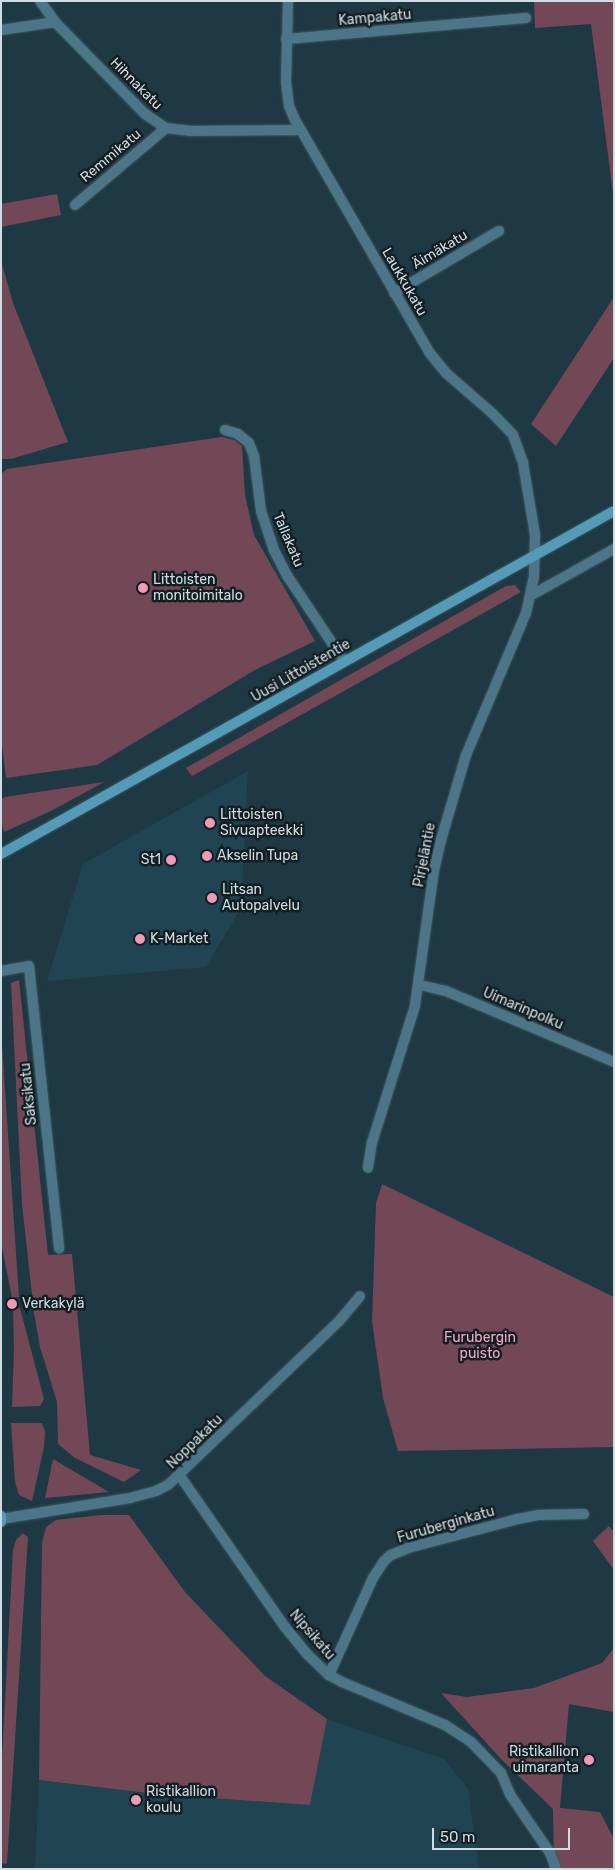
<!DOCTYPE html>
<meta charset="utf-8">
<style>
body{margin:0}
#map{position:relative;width:615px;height:1870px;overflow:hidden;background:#1e3943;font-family:Rubik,sans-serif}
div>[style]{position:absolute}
.built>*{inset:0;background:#214452}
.green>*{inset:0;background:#724856}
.roads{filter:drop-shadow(0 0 1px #3e5760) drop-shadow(0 0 1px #3e5760)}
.street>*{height:10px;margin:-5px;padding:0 5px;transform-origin:5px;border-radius:5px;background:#4c7688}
.secondary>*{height:10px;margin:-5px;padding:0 5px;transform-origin:5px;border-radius:5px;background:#539bb7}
.dots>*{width:14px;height:14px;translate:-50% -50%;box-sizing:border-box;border:2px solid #131e23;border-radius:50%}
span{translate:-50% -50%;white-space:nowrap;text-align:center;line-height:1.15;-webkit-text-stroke:5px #131e23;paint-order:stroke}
.street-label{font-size:14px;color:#cddde3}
.poi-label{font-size:14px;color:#cddde3}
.left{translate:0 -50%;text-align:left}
.right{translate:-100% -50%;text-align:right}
.park-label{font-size:14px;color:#f3a9c2}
.frame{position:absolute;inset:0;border:2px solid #cddde3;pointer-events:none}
.scale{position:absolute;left:432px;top:1828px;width:138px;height:22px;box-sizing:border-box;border:2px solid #cddde3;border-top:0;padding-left:6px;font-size:15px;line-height:18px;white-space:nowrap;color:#cddde3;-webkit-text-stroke:4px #131e23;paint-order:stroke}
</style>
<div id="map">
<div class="built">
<i style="clip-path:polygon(248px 771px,241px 908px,206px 967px,47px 981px,83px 864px)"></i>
<i style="clip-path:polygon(327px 1719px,444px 1759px,468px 1789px,479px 1869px,35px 1869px,39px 1780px,156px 1794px,310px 1805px)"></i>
</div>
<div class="green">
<i style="clip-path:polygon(614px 1px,614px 201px,591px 24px,535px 28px,534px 2px)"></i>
<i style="clip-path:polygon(57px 194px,61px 215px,1px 227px,1px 204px)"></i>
<i style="clip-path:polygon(1px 261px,13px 303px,68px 442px,11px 459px,1px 459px)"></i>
<i style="clip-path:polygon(614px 297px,614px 358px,556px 446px,531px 424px)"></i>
<i style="clip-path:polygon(221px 437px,234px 440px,242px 446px,245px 495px,254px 535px,315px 641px,255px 670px,97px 765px,6px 778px,1px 736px,1px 474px,7px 469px)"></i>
<i style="clip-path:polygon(515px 585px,521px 592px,192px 776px,186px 768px,506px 586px)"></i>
<i style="clip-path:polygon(104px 782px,51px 811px,4px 832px,1px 822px,1px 799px,5px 797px)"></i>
<i style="clip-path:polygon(19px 980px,48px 1255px,72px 1254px,90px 1455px,141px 1470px,124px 1482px,75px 1458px,58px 1444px,57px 1402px,40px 1347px,34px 1313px,22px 1204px,11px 983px)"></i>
<i style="clip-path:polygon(1px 1030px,19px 1297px,18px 1297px,12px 1298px,2px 1247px)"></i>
<i style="clip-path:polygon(382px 1184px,614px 1297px,614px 1447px,398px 1451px,383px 1398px,372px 1321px,376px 1203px)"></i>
<i style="clip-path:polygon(20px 1308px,44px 1399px,40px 1406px,12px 1407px,14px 1349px,13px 1309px)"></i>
<i style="clip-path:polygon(11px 1423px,42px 1423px,45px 1432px,44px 1447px,32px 1501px,19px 1495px,15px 1482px)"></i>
<i style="clip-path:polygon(53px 1459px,109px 1492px,45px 1498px)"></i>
<i style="clip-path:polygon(101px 1515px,129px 1515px,185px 1592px,265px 1676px,327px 1719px,310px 1805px,156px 1794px,39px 1780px,42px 1543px,46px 1527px,56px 1520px)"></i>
<i style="clip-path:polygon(609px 1526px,614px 1532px,614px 1570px,593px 1541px)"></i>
<i style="clip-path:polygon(23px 1533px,28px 1537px,7px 1863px,4px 1864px,1px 1862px,1px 1777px,13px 1550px,16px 1540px)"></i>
<i style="clip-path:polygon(614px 1648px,614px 1712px,569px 1704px,560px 1808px,600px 1812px,614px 1839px,614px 1869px,554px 1869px,553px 1809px,501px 1759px,441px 1693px,467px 1697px,534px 1688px,602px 1663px)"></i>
</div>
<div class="roads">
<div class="street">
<i style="left:40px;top:1px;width:26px;rotate:54deg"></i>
<i style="left:55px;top:22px;width:129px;rotate:45.6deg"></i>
<i style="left:145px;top:114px;width:25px;rotate:34deg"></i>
<i style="left:166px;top:128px;width:23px;rotate:7deg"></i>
<i style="left:189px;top:131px;width:111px;rotate:-0.5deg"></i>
<i style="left:288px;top:1px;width:81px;rotate:91.4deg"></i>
<i style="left:286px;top:82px;width:24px;rotate:83deg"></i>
<i style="left:289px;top:106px;width:13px;rotate:67deg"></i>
<i style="left:294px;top:118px;width:270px;rotate:60deg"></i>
<i style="left:429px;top:352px;width:27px;rotate:51deg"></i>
<i style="left:446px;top:373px;width:61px;rotate:41deg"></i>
<i style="left:492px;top:413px;width:30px;rotate:46deg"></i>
<i style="left:513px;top:435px;width:30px;rotate:70deg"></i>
<i style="left:523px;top:463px;width:73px;rotate:80.5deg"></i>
<i style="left:535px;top:535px;width:41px;rotate:91.4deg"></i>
<i style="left:534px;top:576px;width:38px;rotate:102deg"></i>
<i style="left:526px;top:613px;width:154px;rotate:112.9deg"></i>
<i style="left:466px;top:755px;width:89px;rotate:106.4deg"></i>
<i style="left:441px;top:840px;width:31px;rotate:103deg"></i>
<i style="left:434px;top:870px;width:137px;rotate:98deg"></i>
<i style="left:415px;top:1006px;width:143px;rotate:107.5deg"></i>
<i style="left:372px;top:1142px;width:26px;rotate:99deg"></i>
<i style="left:1px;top:30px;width:55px;rotate:-8.4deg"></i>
<i style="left:286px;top:39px;width:241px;rotate:-5deg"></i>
<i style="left:75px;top:205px;width:119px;rotate:-40.2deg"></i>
<i style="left:394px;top:293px;width:122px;rotate:-30.6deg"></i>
<i style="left:225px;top:430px;width:14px;rotate:17deg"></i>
<i style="left:238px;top:434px;width:14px;rotate:39deg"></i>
<i style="left:249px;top:443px;width:14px;rotate:69deg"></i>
<i style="left:254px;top:456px;width:55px;rotate:82.7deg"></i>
<i style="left:261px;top:511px;width:41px;rotate:71.6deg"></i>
<i style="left:274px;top:550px;width:30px;rotate:63deg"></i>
<i style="left:288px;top:577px;width:101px;rotate:56.3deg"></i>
<i style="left:530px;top:596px;width:96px;rotate:-29.2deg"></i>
<i style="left:1px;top:971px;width:28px;rotate:-10deg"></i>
<i style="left:29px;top:966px;width:284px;rotate:83.9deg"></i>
<i style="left:420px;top:985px;width:27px;rotate:13deg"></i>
<i style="left:446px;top:991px;width:182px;rotate:22.9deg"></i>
<i style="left:180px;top:1476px;width:184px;rotate:55.2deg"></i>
<i style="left:285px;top:1627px;width:36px;rotate:51deg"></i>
<i style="left:308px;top:1655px;width:29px;rotate:44deg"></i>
<i style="left:329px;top:1675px;width:15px;rotate:28deg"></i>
<i style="left:342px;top:1682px;width:112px;rotate:22.7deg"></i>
<i style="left:445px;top:1725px;width:31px;rotate:33deg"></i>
<i style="left:471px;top:1742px;width:43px;rotate:45.9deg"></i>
<i style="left:501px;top:1773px;width:25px;rotate:67deg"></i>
<i style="left:511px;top:1796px;width:69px;rotate:55.6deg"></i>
<i style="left:550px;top:1853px;width:17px;rotate:69deg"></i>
<i style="left:1px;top:1519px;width:131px;rotate:-9.2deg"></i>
<i style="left:130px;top:1498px;width:27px;rotate:-15deg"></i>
<i style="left:156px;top:1491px;width:13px;rotate:-27deg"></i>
<i style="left:168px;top:1485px;width:238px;rotate:-43.8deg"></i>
<i style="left:340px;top:1320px;width:31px;rotate:-50deg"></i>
<i style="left:329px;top:1675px;width:107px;rotate:-65.6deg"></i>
<i style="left:373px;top:1578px;width:20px;rotate:-57deg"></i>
<i style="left:384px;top:1561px;width:9px;rotate:-41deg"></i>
<i style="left:391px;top:1555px;width:18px;rotate:-22deg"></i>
<i style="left:408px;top:1548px;width:114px;rotate:-14.8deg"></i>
<i style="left:518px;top:1519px;width:20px;rotate:-11deg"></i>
<i style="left:538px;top:1515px;width:46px;rotate:-1.2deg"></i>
</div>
<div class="secondary">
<i style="left:1px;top:854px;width:702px;rotate:-29.23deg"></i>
<i style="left:1px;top:1516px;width:6px;rotate:90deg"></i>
</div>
</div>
<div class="dots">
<i style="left:143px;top:588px;background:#ef9ab8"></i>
<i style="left:210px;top:823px;background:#ef9ab8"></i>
<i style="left:207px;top:856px;background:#ef9ab8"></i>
<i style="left:171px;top:860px;background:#ef9ab8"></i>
<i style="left:212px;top:898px;background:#ef9ab8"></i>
<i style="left:140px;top:939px;background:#ef9ab8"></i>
<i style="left:12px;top:1304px;background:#ef9ab8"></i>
<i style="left:589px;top:1760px;background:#ef9ab8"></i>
<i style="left:136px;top:1800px;background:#ef9ab8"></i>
</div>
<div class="street-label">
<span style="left:375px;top:18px;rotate:-5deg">Kampakatu</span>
<span style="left:136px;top:84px;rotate:45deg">Hihnakatu</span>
<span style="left:111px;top:156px;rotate:-40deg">Remmikatu</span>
<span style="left:440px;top:250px;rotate:-31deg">Äimäkatu</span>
<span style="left:404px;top:282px;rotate:60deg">Laukkukatu</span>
<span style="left:288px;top:540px;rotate:67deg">Tallakatu</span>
<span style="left:301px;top:671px;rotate:-30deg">Uusi Littoistentie</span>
<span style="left:425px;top:855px;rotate:-79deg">Pirjeläntie</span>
<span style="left:523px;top:1009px;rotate:23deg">Uimarinpolku</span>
<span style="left:29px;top:1094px;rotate:-96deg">Saksikatu</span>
<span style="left:195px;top:1442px;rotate:-44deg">Noppakatu</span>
<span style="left:446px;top:1525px;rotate:-16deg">Furuberginkatu</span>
<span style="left:312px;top:1635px;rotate:49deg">Nipsikatu</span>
</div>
<div class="poi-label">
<span class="left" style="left:153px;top:588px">Littoisten<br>monitoimitalo</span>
<span class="left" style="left:220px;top:823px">Littoisten<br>Sivuapteekki</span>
<span class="left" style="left:217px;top:856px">Akselin Tupa</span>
<span class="right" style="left:161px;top:860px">St1</span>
<span class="left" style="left:222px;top:898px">Litsan<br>Autopalvelu</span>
<span class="left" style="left:150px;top:939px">K-Market</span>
<span class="left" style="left:22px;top:1304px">Verkakylä</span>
<span class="right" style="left:579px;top:1760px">Ristikallion<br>uimaranta</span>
<span class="left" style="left:146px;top:1800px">Ristikallion<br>koulu</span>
</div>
<div class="park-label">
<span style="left:480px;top:1346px">Furubergin<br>puisto</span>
</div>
<div class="frame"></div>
<div class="scale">50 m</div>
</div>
